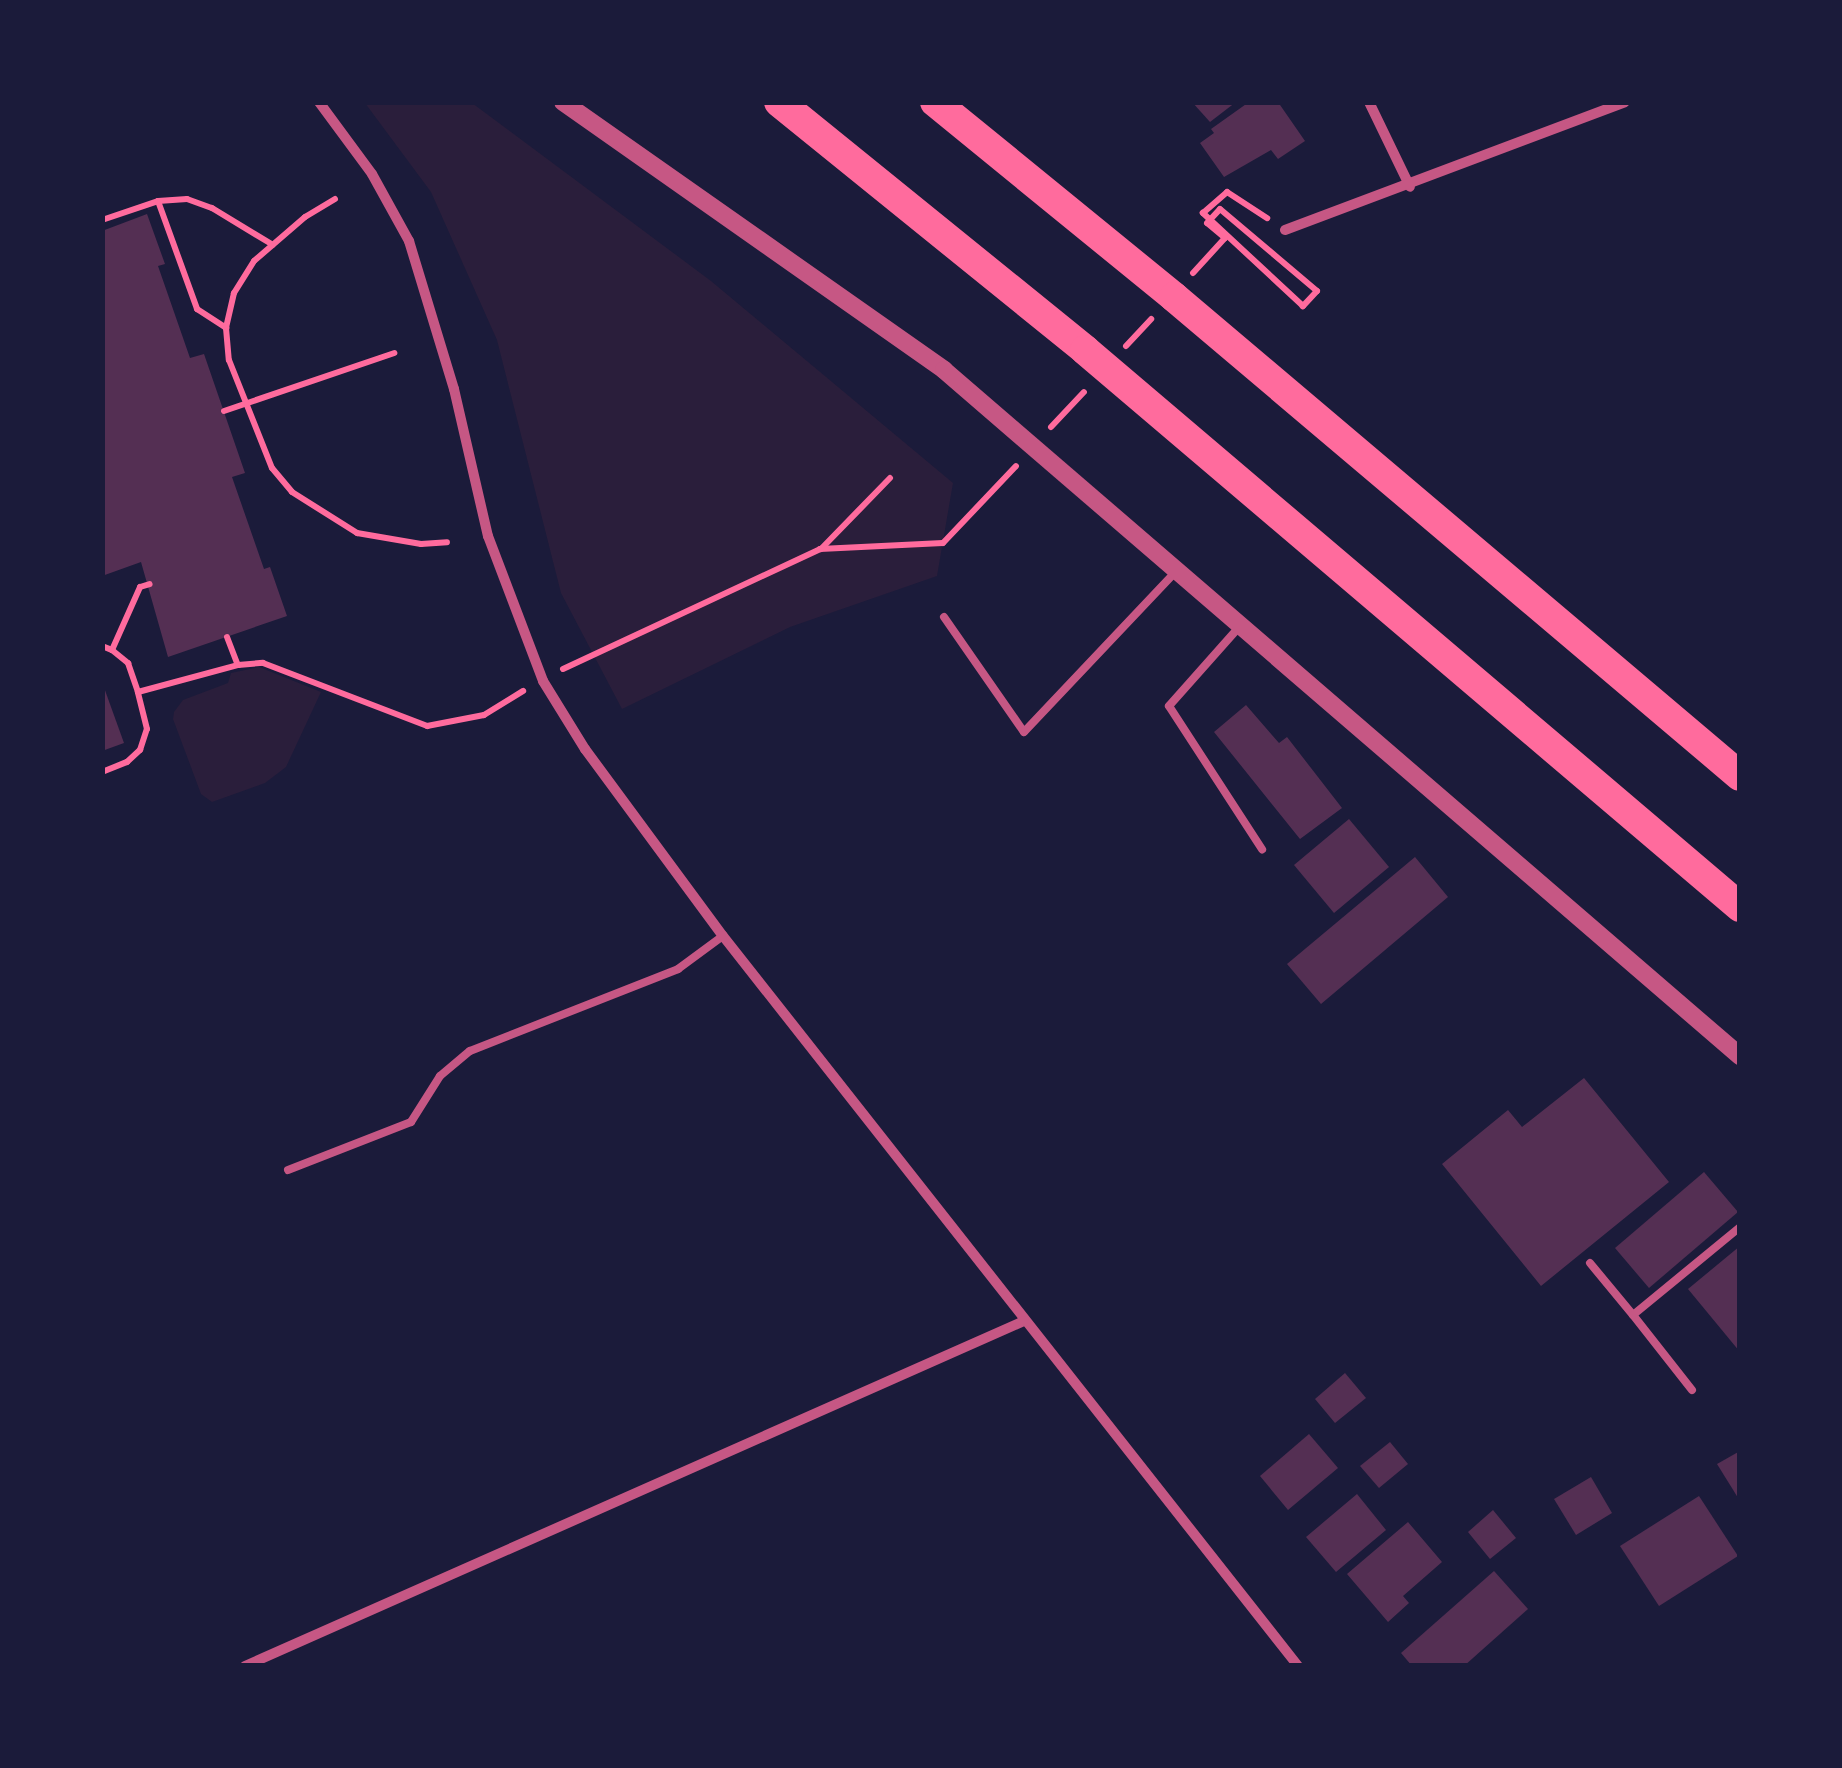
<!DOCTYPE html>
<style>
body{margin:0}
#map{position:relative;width:1842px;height:1768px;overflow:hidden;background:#1b1b3a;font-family:"Titillium Web",sans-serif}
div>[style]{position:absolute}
.green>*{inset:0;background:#2a1e3b}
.building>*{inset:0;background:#542f53}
.path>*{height:6px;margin:-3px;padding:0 3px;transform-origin:3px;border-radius:3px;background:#ff6b9d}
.service>*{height:8px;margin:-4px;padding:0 4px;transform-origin:4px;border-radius:4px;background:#c65784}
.minor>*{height:10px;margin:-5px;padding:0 5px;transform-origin:5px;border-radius:5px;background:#c65784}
.tertiary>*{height:18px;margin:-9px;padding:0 9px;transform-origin:9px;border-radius:9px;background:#c65784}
.motorway>*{height:30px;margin:-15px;padding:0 15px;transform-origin:15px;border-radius:15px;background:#ff6b9d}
span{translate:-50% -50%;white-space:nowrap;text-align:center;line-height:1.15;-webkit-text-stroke:10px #1b1b3a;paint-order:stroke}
.frame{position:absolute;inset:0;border:105px solid #1b1b3a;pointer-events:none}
</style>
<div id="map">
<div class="green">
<i style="clip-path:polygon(365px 103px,472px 103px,711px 281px,953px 483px,937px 576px,790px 627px,622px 709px,561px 593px,497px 340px,431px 192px)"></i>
<i style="clip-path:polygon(259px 667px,321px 692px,286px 767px,265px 783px,212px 802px,201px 794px,173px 719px,174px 712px,183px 700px,228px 683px,231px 673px)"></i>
</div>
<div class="building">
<i style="clip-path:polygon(1192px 102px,1236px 102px,1210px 122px)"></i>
<i style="clip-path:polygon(1249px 102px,1278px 102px,1305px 141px,1278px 159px,1271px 150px,1224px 177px,1200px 143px,1214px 133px,1211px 129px)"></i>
<i style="clip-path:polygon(147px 214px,165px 264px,158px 266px,190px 358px,204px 354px,245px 473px,232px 477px,264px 569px,270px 567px,287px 616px,168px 657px,141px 562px,102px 576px,102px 231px)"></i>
<i style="clip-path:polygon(102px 682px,124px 743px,102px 751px)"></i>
<i style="clip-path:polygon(1246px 705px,1279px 743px,1287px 737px,1342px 808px,1300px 839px,1214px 732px)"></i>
<i style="clip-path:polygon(1349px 819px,1389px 867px,1334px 913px,1294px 865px)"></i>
<i style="clip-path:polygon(1415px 857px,1448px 897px,1321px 1004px,1287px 964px)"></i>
<i style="clip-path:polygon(1584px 1078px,1669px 1182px,1541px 1286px,1442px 1164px,1508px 1110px,1522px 1127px)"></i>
<i style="clip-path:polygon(1704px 1172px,1738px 1212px,1649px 1288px,1615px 1248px)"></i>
<i style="clip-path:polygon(1740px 1246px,1740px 1352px,1688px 1289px)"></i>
<i style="clip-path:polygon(1345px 1373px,1366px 1398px,1335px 1423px,1315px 1399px)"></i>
<i style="clip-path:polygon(1309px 1434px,1338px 1468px,1288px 1510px,1260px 1476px)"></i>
<i style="clip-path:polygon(1390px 1442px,1408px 1464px,1379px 1488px,1360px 1466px)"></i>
<i style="clip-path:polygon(1740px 1451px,1740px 1501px,1717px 1464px)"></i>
<i style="clip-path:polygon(1591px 1477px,1612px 1513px,1576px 1535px,1554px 1499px)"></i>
<i style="clip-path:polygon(1357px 1494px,1386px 1530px,1336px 1572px,1306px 1537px)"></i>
<i style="clip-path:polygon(1699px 1496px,1738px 1556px,1659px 1606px,1620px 1546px)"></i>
<i style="clip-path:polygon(1493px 1510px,1516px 1538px,1490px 1559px,1468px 1532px)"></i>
<i style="clip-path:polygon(1408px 1522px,1442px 1562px,1403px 1596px,1409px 1603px,1388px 1622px,1347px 1574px)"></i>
<i style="clip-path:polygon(1494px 1571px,1528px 1609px,1464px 1666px,1412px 1666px,1401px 1653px)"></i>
</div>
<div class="path">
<i style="left:335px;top:199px;width:35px;rotate:149deg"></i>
<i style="left:305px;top:217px;width:67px;rotate:139.2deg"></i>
<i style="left:254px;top:261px;width:38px;rotate:122deg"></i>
<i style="left:234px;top:293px;width:36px;rotate:103deg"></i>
<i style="left:226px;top:328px;width:32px;rotate:85deg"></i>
<i style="left:229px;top:360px;width:116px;rotate:68.3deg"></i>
<i style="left:272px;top:468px;width:31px;rotate:50deg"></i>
<i style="left:292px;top:492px;width:77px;rotate:32.2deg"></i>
<i style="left:357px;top:533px;width:65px;rotate:9.8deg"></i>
<i style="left:421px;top:544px;width:26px;rotate:-4deg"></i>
<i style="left:158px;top:201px;width:115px;rotate:70.1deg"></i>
<i style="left:197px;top:309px;width:35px;rotate:33deg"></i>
<i style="left:102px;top:220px;width:59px;rotate:-18.7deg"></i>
<i style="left:158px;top:201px;width:29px;rotate:-4deg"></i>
<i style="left:187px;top:199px;width:27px;rotate:20deg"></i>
<i style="left:212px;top:208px;width:71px;rotate:31.2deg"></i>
<i style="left:1193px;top:273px;width:47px;rotate:-47.6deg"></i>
<i style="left:1225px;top:238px;width:23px;rotate:-140deg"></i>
<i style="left:1207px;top:223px;width:19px;rotate:-47deg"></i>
<i style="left:1220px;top:209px;width:127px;rotate:40.2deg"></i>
<i style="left:1317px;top:291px;width:21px;rotate:133deg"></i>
<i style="left:1303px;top:306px;width:137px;rotate:-137.1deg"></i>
<i style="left:1203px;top:213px;width:32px;rotate:-41deg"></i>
<i style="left:1227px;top:192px;width:48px;rotate:33deg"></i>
<i style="left:1126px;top:346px;width:37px;rotate:-47deg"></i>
<i style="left:224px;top:411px;width:180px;rotate:-18.8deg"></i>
<i style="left:1051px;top:427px;width:48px;rotate:-46.7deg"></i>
<i style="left:821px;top:549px;width:99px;rotate:-45.8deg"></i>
<i style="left:227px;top:637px;width:30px;rotate:69deg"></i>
<i style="left:102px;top:646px;width:11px;rotate:22deg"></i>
<i style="left:112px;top:650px;width:69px;rotate:-66deg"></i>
<i style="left:140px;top:587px;width:10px;rotate:-17deg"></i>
<i style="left:112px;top:650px;width:21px;rotate:39deg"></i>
<i style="left:128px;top:663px;width:31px;rotate:71deg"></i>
<i style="left:563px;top:669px;width:284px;rotate:-25deg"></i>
<i style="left:820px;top:549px;width:123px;rotate:-2.8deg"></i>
<i style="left:943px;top:543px;width:106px;rotate:-46.5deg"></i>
<i style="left:102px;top:772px;width:27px;rotate:-22deg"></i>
<i style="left:127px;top:762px;width:18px;rotate:-43deg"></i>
<i style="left:140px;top:750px;width:22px;rotate:-72deg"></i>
<i style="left:147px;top:729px;width:38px;rotate:-104deg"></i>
<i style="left:138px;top:692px;width:104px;rotate:-15.1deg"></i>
<i style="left:238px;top:665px;width:25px;rotate:-5deg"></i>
<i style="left:263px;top:663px;width:176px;rotate:21deg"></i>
<i style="left:427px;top:726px;width:58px;rotate:-10.9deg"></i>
<i style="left:484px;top:715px;width:46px;rotate:-31.6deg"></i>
</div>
<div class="service">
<i style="left:944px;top:617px;width:140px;rotate:55.2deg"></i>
<i style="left:1024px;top:732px;width:221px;rotate:-46.6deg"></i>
<i style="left:1240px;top:626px;width:107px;rotate:131.6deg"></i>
<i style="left:1169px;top:706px;width:171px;rotate:57deg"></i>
<i style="left:288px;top:1170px;width:132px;rotate:-21.3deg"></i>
<i style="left:411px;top:1122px;width:54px;rotate:-57.8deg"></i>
<i style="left:440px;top:1076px;width:39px;rotate:-40deg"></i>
<i style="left:470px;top:1051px;width:224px;rotate:-21.5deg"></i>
<i style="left:678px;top:969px;width:56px;rotate:-36.3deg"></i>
<i style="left:1590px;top:1263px;width:67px;rotate:50.4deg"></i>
<i style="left:1692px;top:1390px;width:95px;rotate:-128.2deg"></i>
<i style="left:1633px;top:1315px;width:139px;rotate:-39.4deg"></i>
</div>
<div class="minor">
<i style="left:319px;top:102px;width:89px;rotate:53.6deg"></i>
<i style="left:372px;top:174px;width:77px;rotate:61.1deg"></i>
<i style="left:409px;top:241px;width:155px;rotate:73.1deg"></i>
<i style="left:454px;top:389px;width:151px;rotate:77deg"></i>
<i style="left:488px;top:536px;width:155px;rotate:69.2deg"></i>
<i style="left:543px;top:681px;width:80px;rotate:58.3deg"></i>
<i style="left:585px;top:749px;width:232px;rotate:53.6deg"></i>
<i style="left:723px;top:936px;width:929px;rotate:51.77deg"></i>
<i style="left:1369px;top:102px;width:94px;rotate:64.2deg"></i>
<i style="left:1285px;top:230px;width:363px;rotate:-20.6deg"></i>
<i style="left:245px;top:1666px;width:852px;rotate:-23.89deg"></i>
</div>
<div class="tertiary">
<i style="left:563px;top:102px;width:466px;rotate:35.1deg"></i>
<i style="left:944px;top:370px;width:1051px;rotate:40.76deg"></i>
</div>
<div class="motorway">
<i style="left:779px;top:102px;width:394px;rotate:39deg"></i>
<i style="left:1085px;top:350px;width:860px;rotate:40.38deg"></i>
<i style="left:935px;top:102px;width:308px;rotate:39.2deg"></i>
<i style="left:1174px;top:297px;width:741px;rotate:40.24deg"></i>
</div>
<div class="frame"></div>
</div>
